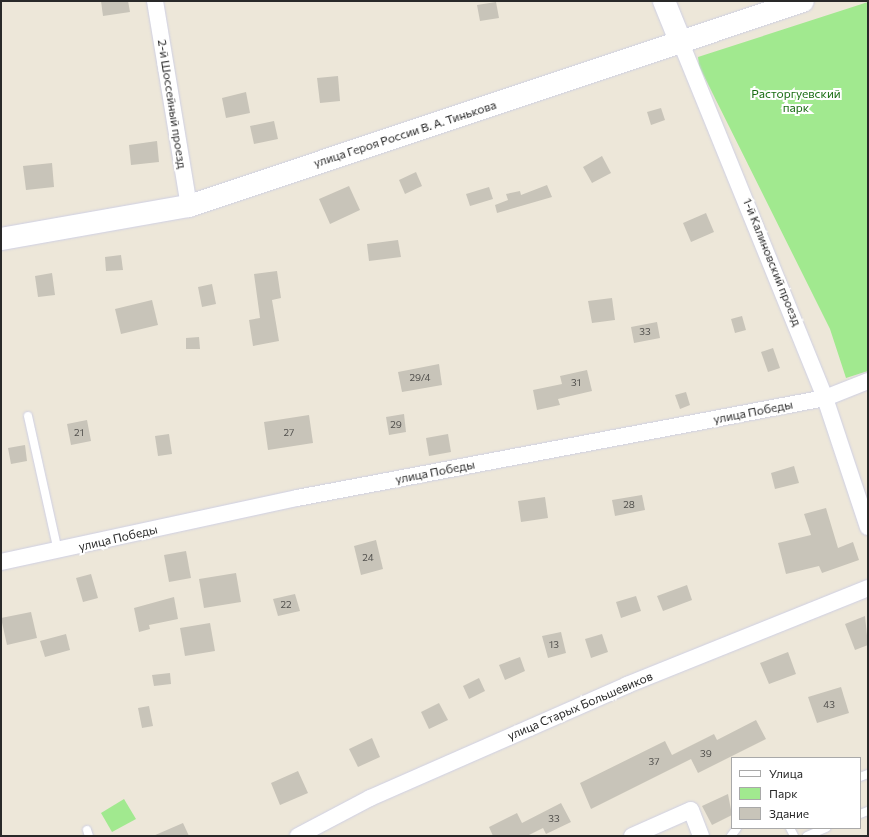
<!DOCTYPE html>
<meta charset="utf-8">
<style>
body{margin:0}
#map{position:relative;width:869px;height:837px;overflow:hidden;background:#ede7d9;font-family:Commissioner,sans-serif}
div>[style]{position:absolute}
.green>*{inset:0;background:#a1e98f}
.building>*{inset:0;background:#c8c4b9}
.roads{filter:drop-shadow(0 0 1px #cecfe3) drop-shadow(0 0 1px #cecfe3)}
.lane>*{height:8px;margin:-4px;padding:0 4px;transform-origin:4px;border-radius:4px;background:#fff}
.street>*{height:16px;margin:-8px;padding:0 8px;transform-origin:8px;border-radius:8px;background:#fff}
.secondary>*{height:22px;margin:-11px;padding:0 11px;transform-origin:11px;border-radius:11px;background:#fff}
span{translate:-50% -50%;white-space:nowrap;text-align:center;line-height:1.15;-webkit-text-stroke:4px #fff;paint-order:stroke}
.number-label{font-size:10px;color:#51504d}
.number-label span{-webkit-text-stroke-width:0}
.park-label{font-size:12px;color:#186c12}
.street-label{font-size:12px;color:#292929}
.frame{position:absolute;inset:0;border:2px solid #292929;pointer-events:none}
.legend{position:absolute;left:731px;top:757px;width:130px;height:72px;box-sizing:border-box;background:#fff;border:1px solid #a9a9a9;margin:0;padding:5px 7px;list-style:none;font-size:12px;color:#292929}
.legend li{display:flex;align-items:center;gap:8px;height:20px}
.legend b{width:20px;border:1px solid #a9a9a9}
</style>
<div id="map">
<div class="green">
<i style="clip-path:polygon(868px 2px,868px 371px,846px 378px,830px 329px,699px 66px,698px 57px)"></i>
<i style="clip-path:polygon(124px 799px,136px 819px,112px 832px,101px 813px)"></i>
</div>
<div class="building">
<i style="clip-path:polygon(101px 1px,128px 1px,130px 12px,103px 16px)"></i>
<i style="clip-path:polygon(496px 2px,499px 18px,480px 21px,477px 5px)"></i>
<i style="clip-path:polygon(338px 76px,340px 101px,320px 103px,317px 78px)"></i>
<i style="clip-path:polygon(246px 92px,250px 113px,226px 118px,222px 98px)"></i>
<i style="clip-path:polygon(661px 108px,665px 120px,651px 125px,647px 112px)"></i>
<i style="clip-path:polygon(274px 121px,278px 139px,254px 144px,250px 126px)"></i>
<i style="clip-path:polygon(157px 141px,159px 162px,131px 165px,129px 145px)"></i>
<i style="clip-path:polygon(602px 156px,611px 173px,592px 183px,583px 167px)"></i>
<i style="clip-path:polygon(52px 163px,54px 187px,26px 190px,23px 166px)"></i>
<i style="clip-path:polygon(416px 172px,422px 186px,405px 194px,399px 180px)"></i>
<i style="clip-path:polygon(547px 185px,552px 197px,497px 213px,495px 205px,508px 200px,506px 194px,520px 191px,521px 195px)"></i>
<i style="clip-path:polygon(349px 186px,360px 210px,330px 224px,319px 199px)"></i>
<i style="clip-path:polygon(489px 187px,493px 199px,470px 206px,466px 194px)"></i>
<i style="clip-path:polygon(706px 213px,714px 232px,691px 242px,683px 223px)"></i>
<i style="clip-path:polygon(398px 240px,401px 257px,369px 261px,367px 244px)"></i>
<i style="clip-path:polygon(121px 255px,123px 270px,106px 271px,105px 257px)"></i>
<i style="clip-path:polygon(277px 271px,281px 298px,272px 300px,279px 341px,253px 346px,249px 320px,260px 318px,254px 274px)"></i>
<i style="clip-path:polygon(52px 273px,55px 295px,38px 297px,35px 276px)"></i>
<i style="clip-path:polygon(212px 284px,216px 304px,202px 307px,198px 287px)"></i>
<i style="clip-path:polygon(612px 298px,615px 320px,592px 323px,588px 301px)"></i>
<i style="clip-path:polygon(152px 300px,158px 325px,121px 334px,115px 309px)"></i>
<i style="clip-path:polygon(742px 316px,746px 330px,735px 333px,731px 319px)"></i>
<i style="clip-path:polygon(657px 322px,660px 338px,634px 343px,631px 327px)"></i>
<i style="clip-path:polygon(199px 337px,200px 349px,186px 349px,186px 338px)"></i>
<i style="clip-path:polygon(773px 348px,780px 368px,768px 372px,761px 352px)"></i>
<i style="clip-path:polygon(439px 364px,442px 385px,402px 392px,398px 372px)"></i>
<i style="clip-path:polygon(587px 370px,592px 391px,558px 399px,560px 405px,537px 410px,533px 390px,562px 384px,560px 376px)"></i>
<i style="clip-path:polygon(686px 392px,690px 405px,680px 409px,675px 395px)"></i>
<i style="clip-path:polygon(404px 414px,406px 432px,389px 435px,386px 417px)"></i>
<i style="clip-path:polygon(309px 415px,313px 443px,268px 450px,264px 422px)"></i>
<i style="clip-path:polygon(87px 420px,91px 441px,71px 445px,67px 424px)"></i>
<i style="clip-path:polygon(169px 434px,172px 454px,158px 456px,155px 436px)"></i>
<i style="clip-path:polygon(448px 434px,451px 452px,429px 456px,426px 438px)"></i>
<i style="clip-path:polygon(25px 445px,27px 461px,11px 464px,8px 448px)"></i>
<i style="clip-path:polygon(794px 466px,799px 483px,775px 489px,771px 473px)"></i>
<i style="clip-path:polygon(642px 495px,645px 510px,615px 516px,612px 500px)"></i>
<i style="clip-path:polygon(545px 497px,548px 518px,521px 522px,518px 501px)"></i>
<i style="clip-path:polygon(826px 508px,838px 548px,853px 542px,859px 560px,822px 573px,819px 566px,786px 574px,778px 543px,811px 535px,804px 514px)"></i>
<i style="clip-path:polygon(376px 540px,383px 569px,361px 575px,354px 546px)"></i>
<i style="clip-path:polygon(186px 551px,191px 578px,169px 582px,164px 555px)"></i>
<i style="clip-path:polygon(236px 573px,241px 602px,204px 608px,199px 579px)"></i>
<i style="clip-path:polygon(91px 574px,98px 598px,83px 602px,76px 578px)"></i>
<i style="clip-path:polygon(687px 585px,692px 600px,663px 611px,657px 596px)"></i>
<i style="clip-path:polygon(295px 594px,300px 611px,278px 616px,273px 599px)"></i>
<i style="clip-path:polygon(636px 596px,641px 611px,621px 618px,616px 602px)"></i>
<i style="clip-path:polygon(174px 597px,178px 619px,149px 625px,150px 629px,139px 632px,134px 608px)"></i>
<i style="clip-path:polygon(31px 612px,37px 638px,7px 645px,1px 618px)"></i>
<i style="clip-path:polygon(865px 616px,868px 645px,855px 650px,845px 624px)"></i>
<i style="clip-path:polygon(210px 623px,215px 651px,185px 656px,180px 628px)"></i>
<i style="clip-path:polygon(561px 632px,566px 653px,548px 658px,542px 636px)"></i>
<i style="clip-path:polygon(66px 634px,70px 650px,45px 657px,40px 641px)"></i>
<i style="clip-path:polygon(602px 634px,608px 652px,591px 658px,585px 639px)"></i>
<i style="clip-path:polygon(788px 652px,796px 674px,769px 684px,760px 663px)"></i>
<i style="clip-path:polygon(520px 657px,525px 671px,505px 680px,499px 665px)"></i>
<i style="clip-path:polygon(170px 673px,171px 684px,154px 686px,152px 675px)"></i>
<i style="clip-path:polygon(479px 678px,485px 691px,469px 699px,463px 686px)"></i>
<i style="clip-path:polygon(841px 687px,849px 713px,817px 723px,808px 697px)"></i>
<i style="clip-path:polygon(439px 703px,448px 720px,429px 729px,421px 712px)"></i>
<i style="clip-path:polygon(149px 706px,153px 726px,142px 728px,138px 708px)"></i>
<i style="clip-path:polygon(756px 720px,766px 739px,698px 773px,691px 759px,591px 809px,580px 783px,665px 741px,672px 755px,714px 734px,717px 740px)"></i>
<i style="clip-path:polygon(372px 738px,380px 757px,358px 767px,349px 749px)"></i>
<i style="clip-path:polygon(298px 771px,308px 793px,280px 805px,271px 783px)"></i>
<i style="clip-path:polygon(728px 794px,732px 815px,712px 825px,702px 806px)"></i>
<i style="clip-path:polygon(561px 803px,571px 822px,546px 834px,543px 828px,527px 836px,493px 836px,489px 827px,517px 813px,522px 823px)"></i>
<i style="clip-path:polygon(183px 823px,189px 836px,153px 836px)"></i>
</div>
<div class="roads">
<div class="lane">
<i style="left:28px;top:416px;width:138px;rotate:77.5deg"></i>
<i style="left:860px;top:777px;width:9px;rotate:-21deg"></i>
<i style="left:860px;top:814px;width:9px;rotate:-21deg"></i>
<i style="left:790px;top:828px;width:9px;rotate:63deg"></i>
<i style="left:87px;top:830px;width:6px;rotate:72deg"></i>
<i style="left:731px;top:836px;width:10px;rotate:-53deg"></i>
<i style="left:807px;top:836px;width:21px;rotate:-23deg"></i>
</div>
<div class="street">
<i style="left:155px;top:1px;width:208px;rotate:80.6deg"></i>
<i style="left:681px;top:43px;width:383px;rotate:67.9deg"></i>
<i style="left:825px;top:398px;width:136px;rotate:71.6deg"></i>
<i style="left:1px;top:562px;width:303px;rotate:-12.2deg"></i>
<i style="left:297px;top:498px;width:537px;rotate:-10.72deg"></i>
<i style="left:825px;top:398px;width:46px;rotate:-21.6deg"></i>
<i style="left:298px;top:836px;width:81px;rotate:-27.8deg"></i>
<i style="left:370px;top:798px;width:281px;rotate:-23.7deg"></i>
<i style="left:627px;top:685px;width:260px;rotate:-21.9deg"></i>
<i style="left:632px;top:836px;width:64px;rotate:-23.8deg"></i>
<i style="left:691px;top:810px;width:28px;rotate:69deg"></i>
</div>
<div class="secondary">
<i style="left:664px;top:1px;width:45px;rotate:68deg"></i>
<i style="left:1px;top:239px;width:191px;rotate:-10deg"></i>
<i style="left:189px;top:206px;width:647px;rotate:-18.46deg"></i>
</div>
</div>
<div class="number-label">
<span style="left:645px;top:332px">33</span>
<span style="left:420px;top:378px">29/4</span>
<span style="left:576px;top:383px">31</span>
<span style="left:396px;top:425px">29</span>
<span style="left:79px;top:433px">21</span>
<span style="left:289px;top:433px">27</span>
<span style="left:629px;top:505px">28</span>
<span style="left:368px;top:558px">24</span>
<span style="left:286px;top:605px">22</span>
<span style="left:554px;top:645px">13</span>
<span style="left:829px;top:705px">43</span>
<span style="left:706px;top:754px">39</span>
<span style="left:654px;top:762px">37</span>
<span style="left:554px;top:819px">33</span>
</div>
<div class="park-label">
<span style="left:796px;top:101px">Расторгуевский<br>парк</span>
</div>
<div class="street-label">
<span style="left:172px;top:104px;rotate:81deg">2-й Шоссейный проезд</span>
<span style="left:405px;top:134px;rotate:-18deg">улица Героя России В. А. Тинькова</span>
<span style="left:772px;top:262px;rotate:68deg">1-й Калиновский проезд</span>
<span style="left:753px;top:412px;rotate:-11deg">улица Победы</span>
<span style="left:435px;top:472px;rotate:-11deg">улица Победы</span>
<span style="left:118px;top:538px;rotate:-13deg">улица Победы</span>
<span style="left:580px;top:706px;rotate:-23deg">улица Старых Большевиков</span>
</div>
<div class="frame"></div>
<ul class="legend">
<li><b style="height:5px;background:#fff"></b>Улица</li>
<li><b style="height:11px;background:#a1e98f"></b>Парк</li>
<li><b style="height:11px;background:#c8c4b9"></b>Здание</li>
</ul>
</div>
